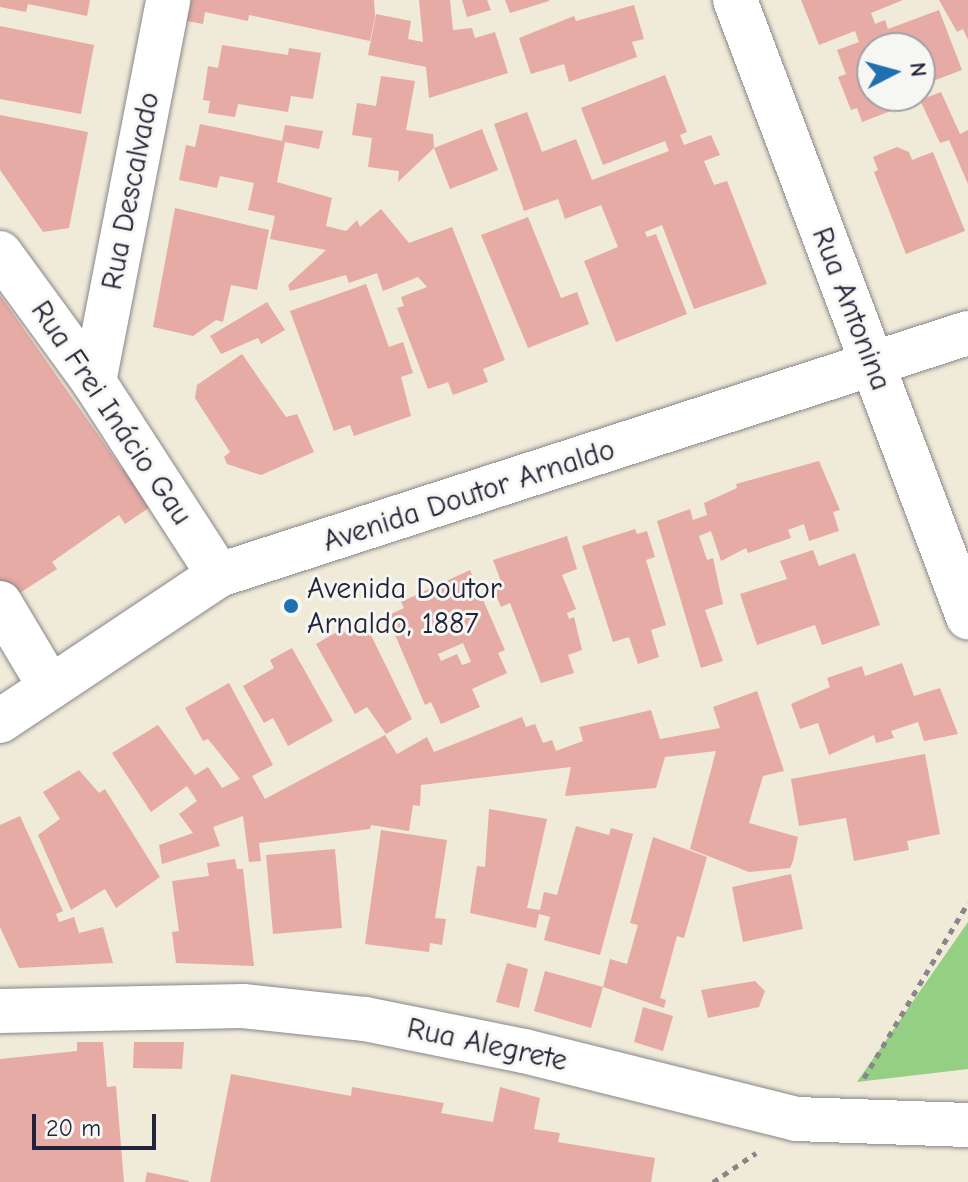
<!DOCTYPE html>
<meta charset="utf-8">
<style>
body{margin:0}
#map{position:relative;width:968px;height:1182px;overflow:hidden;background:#f0ead8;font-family:"Comic Neue",sans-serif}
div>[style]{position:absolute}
.green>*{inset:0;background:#94cf84}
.building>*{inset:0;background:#e6aba4}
.path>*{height:5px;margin-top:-2.5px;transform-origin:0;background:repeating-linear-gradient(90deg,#89868a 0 6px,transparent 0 12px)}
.roads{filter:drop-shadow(0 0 2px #89868a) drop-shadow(0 0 2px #89868a)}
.minor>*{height:44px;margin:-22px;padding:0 22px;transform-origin:22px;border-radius:22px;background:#fff}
.major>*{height:44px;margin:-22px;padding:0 22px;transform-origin:22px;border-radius:22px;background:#fff}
.dots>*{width:22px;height:22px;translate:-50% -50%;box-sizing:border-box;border:4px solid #f6f6f2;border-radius:50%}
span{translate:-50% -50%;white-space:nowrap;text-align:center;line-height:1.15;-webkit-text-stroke:6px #f6f6f2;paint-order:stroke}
.street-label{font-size:30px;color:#22223b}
.poi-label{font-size:30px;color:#22223b}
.left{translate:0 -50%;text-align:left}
.north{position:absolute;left:856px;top:32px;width:80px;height:80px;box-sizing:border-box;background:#f6f6f2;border:2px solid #a1a1a9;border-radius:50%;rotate:84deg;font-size:22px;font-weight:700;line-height:32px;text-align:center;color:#22223b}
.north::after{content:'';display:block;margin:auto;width:28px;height:36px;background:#1f6fb2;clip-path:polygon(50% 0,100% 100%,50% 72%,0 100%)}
.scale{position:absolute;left:32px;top:1114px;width:124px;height:36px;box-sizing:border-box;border:4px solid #22223b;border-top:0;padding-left:10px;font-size:24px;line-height:28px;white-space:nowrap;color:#22223b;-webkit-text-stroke:6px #f6f6f2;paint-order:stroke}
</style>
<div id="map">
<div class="green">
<i style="clip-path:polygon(968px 922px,968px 1069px,857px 1082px)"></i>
</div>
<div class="building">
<i style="clip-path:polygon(0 0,90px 0,87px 16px,28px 4px,26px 12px,0 7px)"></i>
<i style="clip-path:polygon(191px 0,374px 0,375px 17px,370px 41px,249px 15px,248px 21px,205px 12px,203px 24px,187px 21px)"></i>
<i style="clip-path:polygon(419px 0,450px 0,453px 30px,472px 28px,475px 38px,495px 32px,508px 73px,429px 98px,426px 67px,368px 55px,376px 14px,411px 21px,408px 39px,423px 42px)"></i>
<i style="clip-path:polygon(462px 0,487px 0,491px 10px,467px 17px)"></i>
<i style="clip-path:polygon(505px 0,549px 0,549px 1px,510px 13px)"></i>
<i style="clip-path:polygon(801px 0,903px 0,871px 13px,875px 24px,885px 20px,888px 29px,939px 10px,962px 70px,920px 86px,920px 48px,872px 48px,872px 96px,915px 96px,917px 101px,862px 122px,857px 108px,851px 110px,838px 77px,846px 74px,837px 50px,859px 42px,855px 31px,819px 45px)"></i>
<i style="clip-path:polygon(939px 0,968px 0,968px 40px,963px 29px,957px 32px)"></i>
<i style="clip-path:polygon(634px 5px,644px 39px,632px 42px,637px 57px,569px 82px,564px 64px,531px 74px,519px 38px,574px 16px,576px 21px)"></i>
<i style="clip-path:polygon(0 26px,94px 45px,81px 114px,0 99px)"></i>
<i style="clip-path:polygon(222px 45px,288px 55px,289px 48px,321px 53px,313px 99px,291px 96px,288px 112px,238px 104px,235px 117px,208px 113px,210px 101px,203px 100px,208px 66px,218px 68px)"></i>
<i style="clip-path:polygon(665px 75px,687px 132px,680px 135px,684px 145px,711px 135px,720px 155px,704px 161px,714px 185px,727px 181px,767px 284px,694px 309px,662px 225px,645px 232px,647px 237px,656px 234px,687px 314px,616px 342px,584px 261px,618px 247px,601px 205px,565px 219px,558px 199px,524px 211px,494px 124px,527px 112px,542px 152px,576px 139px,592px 180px,669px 151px,665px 141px,603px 165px,581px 108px)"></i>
<i style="clip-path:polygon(381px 76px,415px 81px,406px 130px,433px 134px,434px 148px,398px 182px,399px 171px,368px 167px,372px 138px,352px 135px,357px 103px,376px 106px)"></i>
<i style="clip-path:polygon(941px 92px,960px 134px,968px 130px,968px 184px,949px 140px,940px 143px,920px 100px)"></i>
<i style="clip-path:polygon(0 115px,88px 132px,69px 228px,43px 232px,0 170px)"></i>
<i style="clip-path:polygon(200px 124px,282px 141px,285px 125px,323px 131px,319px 149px,285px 142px,277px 182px,332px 198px,326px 226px,346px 231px,357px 220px,360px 227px,381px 209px,409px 243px,452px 227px,505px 360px,483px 369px,488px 382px,453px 395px,448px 382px,428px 389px,397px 308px,404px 306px,401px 297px,427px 287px,418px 277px,383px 291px,377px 273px,349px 283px,346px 275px,290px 291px,288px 285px,326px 250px,270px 239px,275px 216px,248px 210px,254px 183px,220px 176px,217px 188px,179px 180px,186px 145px,195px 147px)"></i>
<i style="clip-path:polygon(482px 129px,498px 170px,450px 189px,434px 148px)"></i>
<i style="clip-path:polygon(897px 147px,909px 152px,912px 160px,933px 152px,965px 231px,906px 254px,874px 172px,878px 170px,873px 157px)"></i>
<i style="clip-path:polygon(175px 208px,269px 230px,257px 290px,231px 285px,223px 322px,216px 320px,193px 336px,153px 327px)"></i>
<i style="clip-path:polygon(528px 217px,561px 298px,577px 292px,589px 324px,528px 348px,481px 235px)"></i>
<i style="clip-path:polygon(366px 284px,389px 347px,403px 342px,413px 373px,401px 377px,411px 416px,354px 436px,350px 425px,334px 431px,290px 311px)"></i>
<i style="clip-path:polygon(0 295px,122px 469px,129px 465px,156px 503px,125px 524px,119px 515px,52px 562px,57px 569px,15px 596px,0 596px)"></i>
<i style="clip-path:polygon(267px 302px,285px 330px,261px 344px,258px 338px,221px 354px,210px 336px)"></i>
<i style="clip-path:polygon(242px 354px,286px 417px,297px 414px,314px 452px,261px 475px,227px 464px,224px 457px,230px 452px,195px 398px,197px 385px)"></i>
<i style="clip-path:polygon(819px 461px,840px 510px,833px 512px,839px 531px,809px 541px,804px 524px,788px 530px,791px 538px,748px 553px,746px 548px,721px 561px,711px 531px,699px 536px,707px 560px,713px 558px,723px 604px,705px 610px,723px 661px,701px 668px,657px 521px,690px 509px,693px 520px,707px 515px,704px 503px,737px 488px,736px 484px)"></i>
<i style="clip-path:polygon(635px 529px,637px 534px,647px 531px,655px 557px,646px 560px,666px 625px,651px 630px,659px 657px,638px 664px,629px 637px,613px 642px,582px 546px)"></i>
<i style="clip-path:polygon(567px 536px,577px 569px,562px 575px,576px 609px,567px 613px,569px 619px,574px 617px,582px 650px,568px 655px,574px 673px,541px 683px,510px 603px,501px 607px,493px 588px,502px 584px,493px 560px)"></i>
<i style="clip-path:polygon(813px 550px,819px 566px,855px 553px,880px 625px,822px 645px,815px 625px,757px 645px,740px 594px,787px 579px,780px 561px)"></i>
<i style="clip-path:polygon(evenodd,470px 570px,505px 650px,498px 653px,507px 673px,472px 689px,480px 707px,441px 724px,431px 702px,425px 705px,387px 616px,404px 608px,401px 602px,470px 570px,463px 643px,471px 662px,462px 665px,457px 654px,441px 661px,438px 654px,463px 643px)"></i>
<i style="clip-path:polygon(366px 625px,412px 719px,386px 734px,367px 707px,355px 714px,316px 644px,342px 629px,347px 635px)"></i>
<i style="clip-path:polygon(292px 648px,333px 721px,288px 746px,273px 718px,264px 723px,243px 686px,274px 668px,270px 660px)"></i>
<i style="clip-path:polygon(902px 663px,914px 696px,940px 688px,958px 734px,924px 741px,918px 722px,891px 731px,894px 738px,876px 743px,874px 735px,829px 755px,818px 723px,800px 729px,791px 704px,830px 687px,827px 678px,862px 666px,865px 676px)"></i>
<i style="clip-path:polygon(229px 683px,273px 765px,252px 776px,265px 799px,385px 735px,397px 754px,427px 737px,434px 752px,522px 717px,526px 727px,535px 724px,543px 743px,552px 740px,556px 751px,583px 741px,579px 727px,651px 710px,660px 739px,720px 728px,713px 707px,757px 691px,784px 771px,763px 776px,749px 823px,798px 837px,793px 861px,790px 868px,749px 872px,690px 849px,716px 751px,665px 757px,656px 788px,565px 796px,571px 767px,421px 785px,420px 806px,413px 805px,409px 831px,371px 825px,370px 829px,259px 843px,261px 861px,249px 862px,243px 816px,213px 827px,220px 846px,162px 864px,159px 845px,193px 833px,179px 814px,197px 801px,187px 786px,151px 812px,112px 753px,158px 725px,195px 775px,208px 767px,222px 788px,240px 779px,208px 739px,203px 741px,185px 708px)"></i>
<i style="clip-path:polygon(925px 754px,940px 834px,907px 841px,909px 850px,854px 861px,846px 818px,799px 826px,791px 779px)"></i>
<i style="clip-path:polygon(79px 770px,99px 793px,105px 789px,160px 877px,116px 908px,105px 889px,71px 910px,38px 835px,60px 819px,43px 792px)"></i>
<i style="clip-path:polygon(489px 809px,547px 819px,527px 908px,540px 910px,544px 892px,557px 895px,576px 826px,609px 835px,611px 828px,633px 834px,600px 955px,544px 940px,550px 917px,539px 914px,536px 928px,470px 913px,477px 866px,485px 867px)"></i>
<i style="clip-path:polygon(20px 816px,63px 911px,56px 914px,59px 922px,74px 917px,79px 933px,103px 927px,113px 963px,19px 968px,0 927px,0 825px)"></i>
<i style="clip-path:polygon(381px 830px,447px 840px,435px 918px,446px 919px,442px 945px,430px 943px,429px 952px,365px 944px)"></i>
<i style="clip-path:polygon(653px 837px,707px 857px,684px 938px,677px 936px,660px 998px,666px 1000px,664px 1008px,603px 987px,591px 1028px,534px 1011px,545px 971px,603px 987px,610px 959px,627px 964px,638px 925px,630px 923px)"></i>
<i style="clip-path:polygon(335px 849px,342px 928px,273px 934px,266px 855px)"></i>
<i style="clip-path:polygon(235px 859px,237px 869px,243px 869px,254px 966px,176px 963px,172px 932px,179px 931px,172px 881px,209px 876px,207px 863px)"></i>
<i style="clip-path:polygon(791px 874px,803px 929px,743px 942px,732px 887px)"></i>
<i style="clip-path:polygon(507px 963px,528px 969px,519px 1008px,496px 1002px)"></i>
<i style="clip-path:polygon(755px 981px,765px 991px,759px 1007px,708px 1018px,701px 990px)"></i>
<i style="clip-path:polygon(643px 1007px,673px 1016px,663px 1051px,634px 1042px)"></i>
<i style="clip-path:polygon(77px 1042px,103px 1042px,107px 1087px,116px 1086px,124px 1182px,0 1182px,0 1059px,77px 1051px)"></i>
<i style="clip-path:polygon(134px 1042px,184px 1042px,182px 1069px,133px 1068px)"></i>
<i style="clip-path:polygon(231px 1074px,351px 1096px,352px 1087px,444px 1103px,441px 1113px,493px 1122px,500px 1087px,540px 1098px,534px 1129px,560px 1133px,558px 1142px,655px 1158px,651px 1182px,210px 1182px)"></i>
<i style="clip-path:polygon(147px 1172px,189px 1181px,189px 1182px,145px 1182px)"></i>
</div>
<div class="path">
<i style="left:864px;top:1078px;width:204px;rotate:-59.3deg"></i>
<i style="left:713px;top:1182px;width:52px;rotate:-34deg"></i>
</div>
<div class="roads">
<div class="minor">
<i style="left:735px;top:0;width:660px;rotate:69.31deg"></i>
<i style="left:0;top:253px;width:160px;rotate:53.9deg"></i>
<i style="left:94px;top:382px;width:230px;rotate:57.1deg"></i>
<i style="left:94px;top:382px;width:389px;rotate:-79deg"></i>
<i style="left:0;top:603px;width:98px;rotate:59.2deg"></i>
<i style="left:0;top:1011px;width:243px;rotate:-1.2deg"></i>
<i style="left:243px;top:1006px;width:123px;rotate:6.1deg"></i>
<i style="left:365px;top:1019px;width:162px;rotate:11.4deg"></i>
<i style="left:524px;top:1051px;width:280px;rotate:14deg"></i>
<i style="left:796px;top:1119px;width:172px;rotate:2deg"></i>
</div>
<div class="major">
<i style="left:0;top:721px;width:263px;rotate:-33.7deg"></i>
<i style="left:219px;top:575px;width:787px;rotate:-17.91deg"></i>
</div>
</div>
<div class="dots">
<i style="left:291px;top:606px;background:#1f6fb2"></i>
</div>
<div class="street-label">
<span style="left:131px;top:191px;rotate:-79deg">Rua Descalvado</span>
<span style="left:851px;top:309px;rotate:69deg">Rua Antonina</span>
<span style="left:111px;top:413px;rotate:56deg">Rua Frei Inácio Gau</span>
<span style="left:469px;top:496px;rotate:-18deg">Avenida Doutor Arnaldo</span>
<span style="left:487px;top:1045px;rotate:12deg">Rua Alegrete</span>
</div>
<div class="poi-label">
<span class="left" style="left:307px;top:606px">Avenida Doutor<br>Arnaldo, 1887</span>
</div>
<div class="north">N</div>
<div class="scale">20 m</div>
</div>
